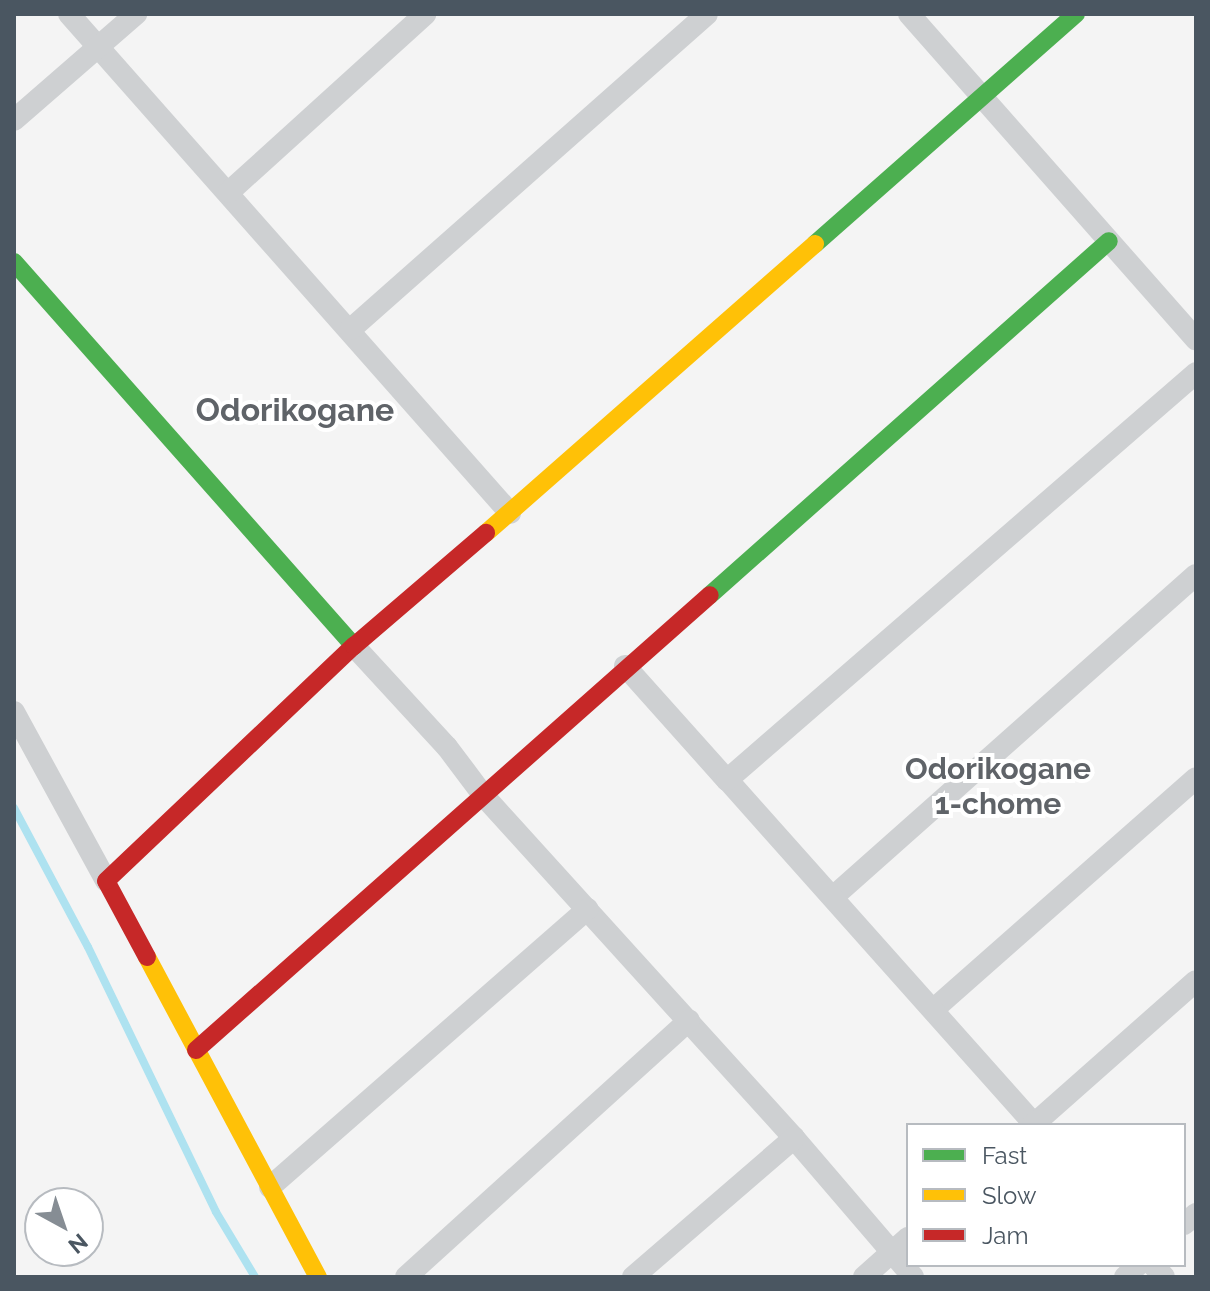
<!DOCTYPE html>
<style>
body{margin:0}
#map{position:relative;width:1210px;height:1291px;overflow:hidden;background:#f4f4f4;font-family:Raleway,sans-serif}
div>[style]{position:absolute}
.stream>*{height:8px;margin:-4px;padding:0 4px;transform-origin:4px;border-radius:4px;background:#aee2f0}
.street>*{height:22px;margin:-11px;padding:0 11px;transform-origin:11px;border-radius:11px;background:#ced0d2}
.fast>*{height:18px;margin:-9px;padding:0 9px;transform-origin:9px;border-radius:9px;background:#4caf50}
.slow>*{height:18px;margin:-9px;padding:0 9px;transform-origin:9px;border-radius:9px;background:#ffc107}
.jam>*{height:18px;margin:-9px;padding:0 9px;transform-origin:9px;border-radius:9px;background:#c62828}
span{translate:-50% -50%;white-space:nowrap;text-align:center;line-height:1.15;-webkit-text-stroke:8px #fff;paint-order:stroke}
.neighbourhood-label{font-size:30px;color:#5f6368;font-weight:700}
.quarter-label{font-size:32px;color:#5f6368;font-weight:700}
.frame{position:absolute;inset:0;border:16px solid #4a5661;pointer-events:none}
.legend{position:absolute;left:906px;top:1123px;width:280px;height:144px;box-sizing:border-box;background:#fff;border:2px solid #b7bbc0;margin:0;padding:10px 14px;list-style:none;font-size:24px;color:#4a5661}
.legend li{display:flex;align-items:center;gap:16px;height:40px}
.legend b{width:40px;border:2px solid #b7bbc0}
.north{position:absolute;left:24px;top:1187px;width:80px;height:80px;box-sizing:border-box;background:#fff;border:2px solid #b7bbc0;border-radius:50%;rotate:140deg;font-size:22px;font-weight:700;line-height:32px;text-align:center;color:#4a5661}
.north::after{content:'';display:block;margin:auto;width:28px;height:36px;background:#868d94;clip-path:polygon(50% 0,100% 100%,50% 72%,0 100%)}
</style>
<div id="map">
<div class="stream">
<i style="left:14px;top:808px;width:157px;rotate:62deg"></i>
<i style="left:88px;top:947px;width:294px;rotate:64.2deg"></i>
<i style="left:216px;top:1212px;width:76px;rotate:59deg"></i>
</div>
<div class="street">
<i style="left:69px;top:14px;width:666px;rotate:48.53deg"></i>
<i style="left:909px;top:14px;width:434px;rotate:48.6deg"></i>
<i style="left:14px;top:120px;width:162px;rotate:-41deg"></i>
<i style="left:229px;top:192px;width:265px;rotate:-42.2deg"></i>
<i style="left:351px;top:329px;width:475px;rotate:-41.5deg"></i>
<i style="left:354px;top:646px;width:137px;rotate:47.4deg"></i>
<i style="left:447px;top:747px;width:60px;rotate:53.1deg"></i>
<i style="left:483px;top:795px;width:463px;rotate:47.8deg"></i>
<i style="left:794px;top:1138px;width:183px;rotate:49.4deg"></i>
<i style="left:625px;top:666px;width:153px;rotate:48.2deg"></i>
<i style="left:14px;top:712px;width:192px;rotate:61.4deg"></i>
<i style="left:833px;top:897px;width:485px;rotate:-41.6deg"></i>
<i style="left:934px;top:1009px;width:349px;rotate:-41.4deg"></i>
<i style="left:1034px;top:1124px;width:461px;rotate:-131.7deg"></i>
<i style="left:727px;top:780px;width:621px;rotate:-40.95deg"></i>
<i style="left:1033px;top:1125px;width:217px;rotate:-41.5deg"></i>
<i style="left:270px;top:1187px;width:422px;rotate:-41.2deg"></i>
<i style="left:1184px;top:1224px;width:16px;rotate:-40deg"></i>
<i style="left:1153px;top:1265px;width:16px;rotate:47deg"></i>
<i style="left:406px;top:1277px;width:382px;rotate:-42.2deg"></i>
<i style="left:633px;top:1277px;width:213px;rotate:-40.8deg"></i>
<i style="left:864px;top:1277px;width:59px;rotate:-41.6deg"></i>
<i style="left:1125px;top:1277px;width:18px;rotate:-43deg"></i>
</div>
<div class="fast">
<i style="left:815px;top:244px;width:348px;rotate:-41.4deg"></i>
<i style="left:14px;top:262px;width:513px;rotate:48.48deg"></i>
<i style="left:710px;top:595px;width:533px;rotate:-41.58deg"></i>
</div>
<div class="slow">
<i style="left:486px;top:533px;width:438px;rotate:-41.3deg"></i>
<i style="left:147px;top:957px;width:363px;rotate:61.9deg"></i>
</div>
<div class="jam">
<i style="left:147px;top:957px;width:86px;rotate:-118.3deg"></i>
<i style="left:106px;top:881px;width:342px;rotate:-43.5deg"></i>
<i style="left:354px;top:646px;width:174px;rotate:-40.6deg"></i>
<i style="left:196px;top:1050px;width:686px;rotate:-41.52deg"></i>
</div>
<div class="neighbourhood-label">
<span style="left:998px;top:786px">Odorikogane<br>1-chome</span>
</div>
<div class="quarter-label">
<span style="left:295px;top:410px">Odorikogane</span>
</div>
<div class="frame"></div>
<ul class="legend">
<li><b style="height:10px;background:#4caf50"></b>Fast</li>
<li><b style="height:10px;background:#ffc107"></b>Slow</li>
<li><b style="height:10px;background:#c62828"></b>Jam</li>
</ul>
<div class="north">N</div>
</div>
